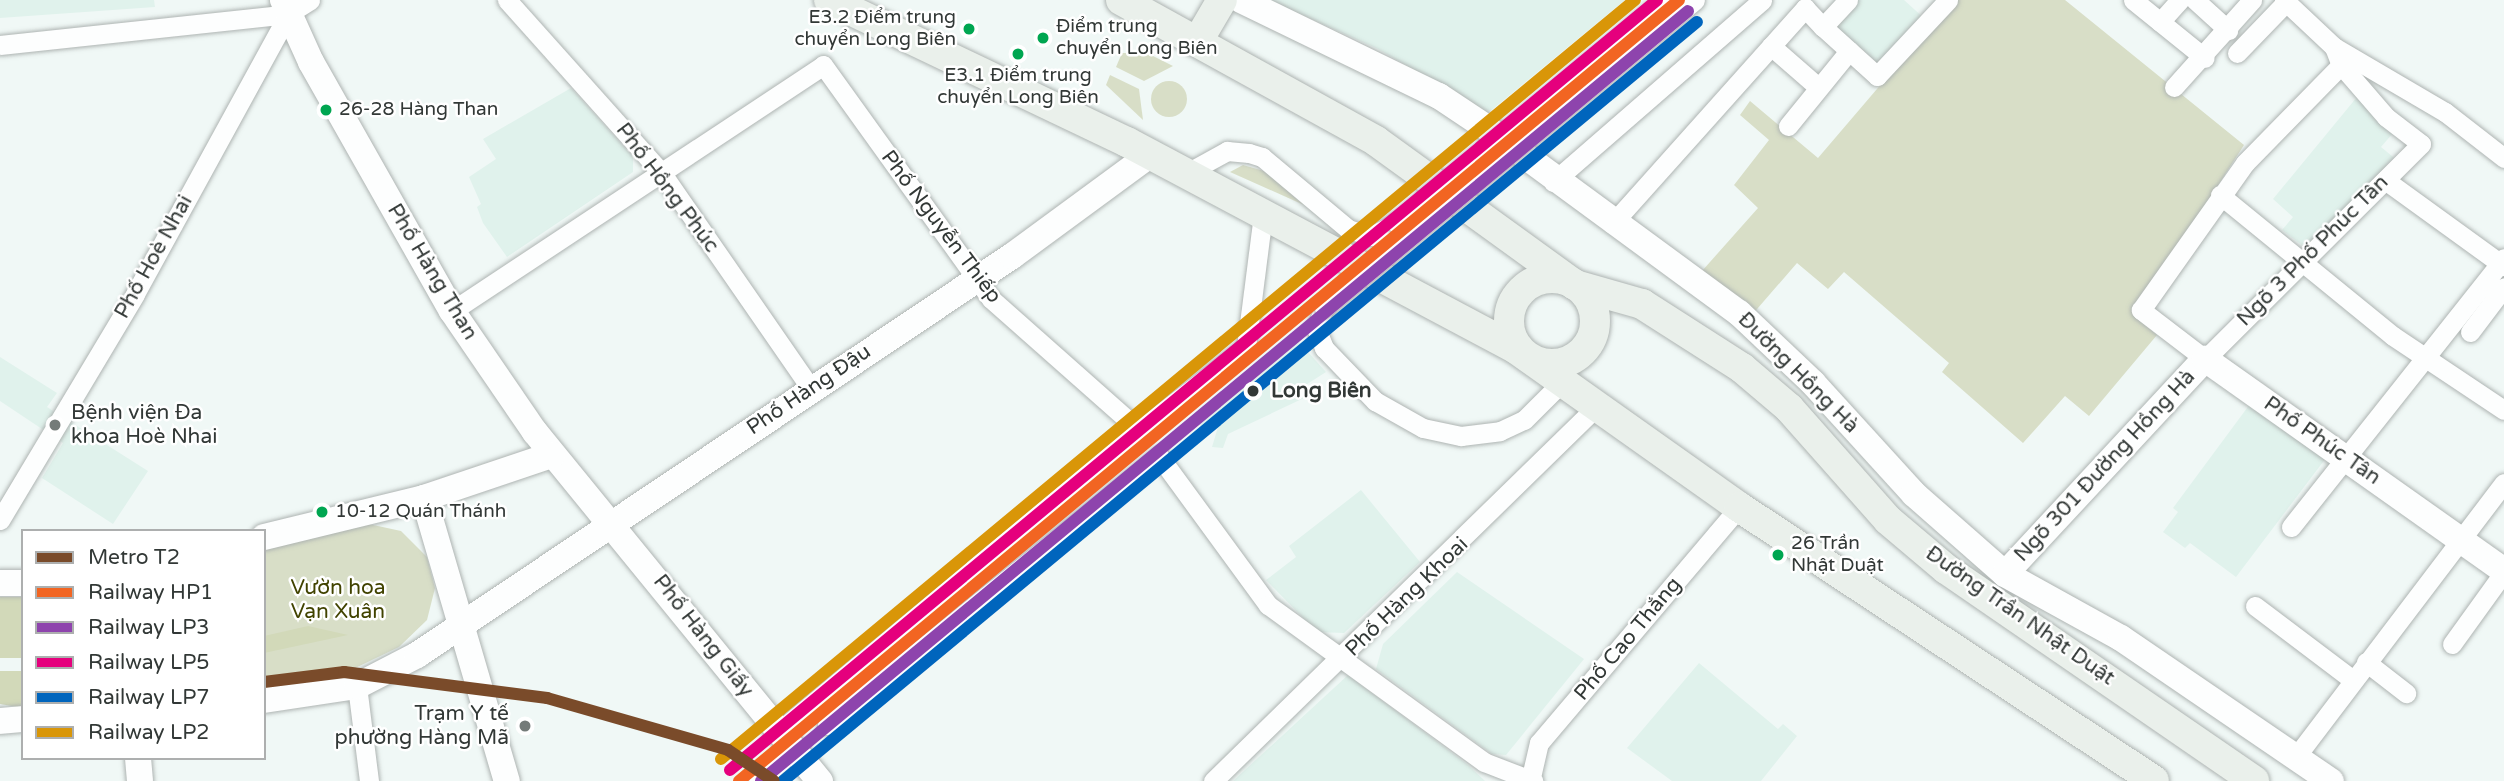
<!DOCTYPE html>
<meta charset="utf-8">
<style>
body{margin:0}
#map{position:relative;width:2504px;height:781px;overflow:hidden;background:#f0f8f6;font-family:"Varela Round",sans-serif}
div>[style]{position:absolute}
.built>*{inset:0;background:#e0f2ec}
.green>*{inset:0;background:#d8dec7}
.round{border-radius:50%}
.forest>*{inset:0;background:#d2d9b9}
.street-tunnel>*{height:19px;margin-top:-9.5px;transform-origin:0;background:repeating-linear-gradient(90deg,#cad2d0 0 19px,transparent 0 29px)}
.roads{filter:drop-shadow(0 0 2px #aeb4b2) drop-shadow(0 0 2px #aeb4b2)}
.street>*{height:19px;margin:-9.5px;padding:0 9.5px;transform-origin:9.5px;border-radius:9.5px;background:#fdfefe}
.secondary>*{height:26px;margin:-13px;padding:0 13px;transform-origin:13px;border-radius:13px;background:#fdfefe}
.primary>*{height:30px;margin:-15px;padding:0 15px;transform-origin:15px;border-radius:15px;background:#eaf0eb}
.primary>.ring{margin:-15px;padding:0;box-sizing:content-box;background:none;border:30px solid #eaf0eb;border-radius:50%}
.bridges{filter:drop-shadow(0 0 2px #aeb4b2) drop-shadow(0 0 2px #aeb4b2)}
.street-bridge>*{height:19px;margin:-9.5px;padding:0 9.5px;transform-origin:9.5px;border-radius:9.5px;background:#fdfefe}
.rail-1>*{height:12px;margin:-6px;padding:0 6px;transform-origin:6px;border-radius:6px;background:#f26522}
.rail-2>*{height:12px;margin:-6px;padding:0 6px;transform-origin:6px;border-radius:6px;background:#8e44ad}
.rail-3>*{height:12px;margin:-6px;padding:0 6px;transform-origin:6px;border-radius:6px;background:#e5007d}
.rail-4>*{height:12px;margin:-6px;padding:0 6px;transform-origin:6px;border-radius:6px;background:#0065bd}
.rail-5>*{height:12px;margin:-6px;padding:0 6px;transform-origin:6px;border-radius:6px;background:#d99608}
.metro-1>*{height:12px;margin:-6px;padding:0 6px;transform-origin:6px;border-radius:6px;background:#7a4b2a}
.dots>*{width:19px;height:19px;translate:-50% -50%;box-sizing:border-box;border:4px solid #fff;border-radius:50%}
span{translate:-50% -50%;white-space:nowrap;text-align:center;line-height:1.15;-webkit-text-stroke:5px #fff;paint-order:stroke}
.bus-label{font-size:19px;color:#323836}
.right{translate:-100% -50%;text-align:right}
.left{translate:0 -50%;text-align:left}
.street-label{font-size:21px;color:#323836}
.stop-label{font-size:21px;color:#323836;font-weight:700}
.poi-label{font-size:21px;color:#323836}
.park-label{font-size:21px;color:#414300}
.legend{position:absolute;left:21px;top:529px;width:245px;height:231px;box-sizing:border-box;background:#fff;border:2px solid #adafaf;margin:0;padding:9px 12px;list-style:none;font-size:21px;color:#323836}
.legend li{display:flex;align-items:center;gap:14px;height:35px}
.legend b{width:35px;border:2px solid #adafaf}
</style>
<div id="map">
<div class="built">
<i style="clip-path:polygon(0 0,154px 0,155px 7px,0 18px)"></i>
<i style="clip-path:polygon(1269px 0,1625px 0,1488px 113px,1378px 49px)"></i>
<i style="clip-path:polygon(1853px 0,1904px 0,1925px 19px,1877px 71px,1828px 27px)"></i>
<i style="clip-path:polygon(571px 88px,633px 157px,633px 172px,507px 257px,483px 223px,477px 207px,481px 204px,469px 177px,496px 159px,483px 139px)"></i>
<i style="clip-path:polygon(2357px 97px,2393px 133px,2381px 147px,2398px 161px,2307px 249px,2282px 230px,2293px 217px,2273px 199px)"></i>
<i style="clip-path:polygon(1291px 333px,1326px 372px,1301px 388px,1304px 398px,1228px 434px,1223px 448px,1212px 447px,1218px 427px,1205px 432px,1193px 415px)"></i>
<i style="clip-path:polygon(0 357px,57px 393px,47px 407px,148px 471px,113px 524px,42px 478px,63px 443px,0 401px)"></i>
<i style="clip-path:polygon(2250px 404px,2326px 458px,2236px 577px,2190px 543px,2185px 548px,2163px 532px,2178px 512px,2173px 508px)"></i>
<i style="clip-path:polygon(1361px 490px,1420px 562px,1344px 633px,1317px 632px,1266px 580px,1296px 557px,1289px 546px)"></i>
<i style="clip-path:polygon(1457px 572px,1584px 659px,1506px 755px,1492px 754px,1376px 669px,1383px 644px)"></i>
<i style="clip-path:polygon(1699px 663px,1778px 729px,1783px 724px,1797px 736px,1761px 781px,1672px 781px,1627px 748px)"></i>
<i style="clip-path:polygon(1348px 675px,1468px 765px,1485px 781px,1233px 781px)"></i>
</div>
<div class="green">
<i style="clip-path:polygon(1953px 0,2065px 0,2244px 145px,2134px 316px,2157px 335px,2089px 416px,2065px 396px,2023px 443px,1942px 372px,1949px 363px,1844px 272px,1828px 289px,1797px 263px,1751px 316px,1702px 271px,1758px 208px,1734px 185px,1769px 140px,1740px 115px,1750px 101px,1818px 158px)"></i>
<i style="clip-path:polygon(1122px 53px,1147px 53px,1173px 66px,1144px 81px,1116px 67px)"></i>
<i style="clip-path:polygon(1110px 75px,1139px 89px,1143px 120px,1106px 85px)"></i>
<i class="round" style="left:1151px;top:81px;width:36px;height:36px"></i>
<i style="clip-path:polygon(1243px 165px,1264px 171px,1304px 205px,1230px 172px)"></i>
<i style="clip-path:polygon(364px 523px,401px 531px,427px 557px,435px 588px,427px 620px,399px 647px,349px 671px,309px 683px,264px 686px,264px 549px)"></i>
</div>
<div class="forest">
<i style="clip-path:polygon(0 597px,23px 597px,23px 658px,0 658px)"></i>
<i style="clip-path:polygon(308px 626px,348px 635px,264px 653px,264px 636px)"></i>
<i style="clip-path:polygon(0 671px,23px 671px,23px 708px,0 704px)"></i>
</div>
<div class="street-tunnel">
<i style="left:1139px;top:430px;width:33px;rotate:52deg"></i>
</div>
<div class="roads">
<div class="street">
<i style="left:507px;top:0;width:231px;rotate:48.2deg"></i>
<i style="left:661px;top:172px;width:264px;rotate:55.3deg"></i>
<i style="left:1848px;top:0;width:37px;rotate:133deg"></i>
<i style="left:1823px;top:27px;width:73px;rotate:42.2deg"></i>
<i style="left:1877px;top:76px;width:104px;rotate:-46.9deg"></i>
<i style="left:2133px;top:0;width:92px;rotate:38.9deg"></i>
<i style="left:2195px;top:0;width:45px;rotate:42.3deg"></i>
<i style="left:2284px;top:0;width:69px;rotate:43.2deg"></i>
<i style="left:2334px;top:47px;width:19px;rotate:69deg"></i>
<i style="left:2341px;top:65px;width:69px;rotate:49.1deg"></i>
<i style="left:2386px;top:117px;width:44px;rotate:37.6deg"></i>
<i style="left:2421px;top:144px;width:305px;rotate:135.1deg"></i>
<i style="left:2205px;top:359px;width:81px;rotate:-142.6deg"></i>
<i style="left:2141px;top:310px;width:180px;rotate:-54.7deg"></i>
<i style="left:2245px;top:163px;width:137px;rotate:-45.6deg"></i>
<i style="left:2160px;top:22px;width:30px;rotate:-48deg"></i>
<i style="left:0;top:45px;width:290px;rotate:-6.1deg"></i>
<i style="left:1771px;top:46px;width:62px;rotate:41.1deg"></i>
<i style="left:2334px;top:47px;width:129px;rotate:30.4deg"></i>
<i style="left:2445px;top:112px;width:75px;rotate:37.9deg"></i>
<i style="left:2237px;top:53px;width:71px;rotate:-46.1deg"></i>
<i style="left:2174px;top:87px;width:117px;rotate:-48.1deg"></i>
<i style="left:1788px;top:126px;width:97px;rotate:-50.9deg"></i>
<i style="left:1187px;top:173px;width:46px;rotate:-28.8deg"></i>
<i style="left:1227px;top:151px;width:22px;rotate:5deg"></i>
<i style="left:1249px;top:153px;width:14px;rotate:17deg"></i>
<i style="left:1262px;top:157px;width:112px;rotate:39.9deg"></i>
<i style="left:1348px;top:229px;width:24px;rotate:17deg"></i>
<i style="left:1371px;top:236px;width:28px;rotate:-27deg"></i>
<i style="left:2385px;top:180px;width:147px;rotate:35.9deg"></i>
<i style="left:1553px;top:182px;width:277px;rotate:-41deg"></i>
<i style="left:2220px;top:195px;width:223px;rotate:39.2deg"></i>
<i style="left:2393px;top:336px;width:133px;rotate:33.7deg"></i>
<i style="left:1612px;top:224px;width:290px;rotate:-48.2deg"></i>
<i style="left:1805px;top:8px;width:26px;rotate:47deg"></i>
<i style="left:1324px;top:308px;width:22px;rotate:112deg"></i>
<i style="left:1316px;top:328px;width:22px;rotate:68deg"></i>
<i style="left:1324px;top:348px;width:74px;rotate:46.1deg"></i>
<i style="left:1375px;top:401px;width:55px;rotate:29.4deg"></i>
<i style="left:1423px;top:428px;width:39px;rotate:12deg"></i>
<i style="left:1461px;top:436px;width:39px;rotate:-7deg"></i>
<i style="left:1500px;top:431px;width:26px;rotate:-25deg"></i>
<i style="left:1524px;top:420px;width:51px;rotate:-45deg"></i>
<i style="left:452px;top:311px;width:445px;rotate:-33.5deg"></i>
<i style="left:823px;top:65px;width:288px;rotate:54.3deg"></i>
<i style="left:991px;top:299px;width:198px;rotate:41.5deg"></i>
<i style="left:2470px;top:332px;width:56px;rotate:-52.9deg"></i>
<i style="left:0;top:520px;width:263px;rotate:-59.1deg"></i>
<i style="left:135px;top:294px;width:319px;rotate:-61.3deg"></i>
<i style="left:288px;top:14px;width:26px;rotate:-32deg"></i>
<i style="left:2291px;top:527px;width:343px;rotate:-51.6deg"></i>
<i style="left:2255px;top:606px;width:123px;rotate:37.1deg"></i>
<i style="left:2452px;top:644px;width:89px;rotate:-54.2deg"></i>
<i style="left:2366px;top:662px;width:51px;rotate:37.8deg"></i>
<i style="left:357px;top:686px;width:96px;rotate:82.8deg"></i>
<i style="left:827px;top:725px;width:427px;rotate:-39deg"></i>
<i style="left:1159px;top:456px;width:185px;rotate:53.8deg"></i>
<i style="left:1268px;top:605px;width:267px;rotate:36deg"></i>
<i style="left:1484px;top:762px;width:53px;rotate:21.2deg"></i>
<i style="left:778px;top:732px;width:471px;rotate:-39.9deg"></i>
<i style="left:1139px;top:430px;width:135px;rotate:-37.8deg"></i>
<i style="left:1246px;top:347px;width:134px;rotate:-82.7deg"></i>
<i style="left:2295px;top:758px;width:345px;rotate:-52.8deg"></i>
<i style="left:1531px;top:777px;width:35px;rotate:-77deg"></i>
<i style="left:1539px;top:743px;width:309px;rotate:-49.7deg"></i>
<i style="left:758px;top:781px;width:46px;rotate:-40.6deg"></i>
<i style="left:1213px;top:781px;width:535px;rotate:-44.32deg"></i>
</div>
<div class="secondary">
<i style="left:283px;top:0;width:68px;rotate:65.7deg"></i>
<i style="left:311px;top:62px;width:286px;rotate:60.5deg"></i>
<i style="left:452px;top:311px;width:147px;rotate:55.6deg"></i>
<i style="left:535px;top:432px;width:451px;rotate:50.8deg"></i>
<i style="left:1241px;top:0;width:220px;rotate:25.9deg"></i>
<i style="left:1439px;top:96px;width:58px;rotate:33.7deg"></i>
<i style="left:1487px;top:128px;width:313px;rotate:36.3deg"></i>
<i style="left:1739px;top:313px;width:102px;rotate:43.4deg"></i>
<i style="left:1813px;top:383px;width:150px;rotate:47.7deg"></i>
<i style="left:1914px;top:494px;width:121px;rotate:41.3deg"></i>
<i style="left:2005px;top:574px;width:132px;rotate:28.9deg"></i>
<i style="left:2121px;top:638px;width:254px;rotate:34.3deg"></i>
<i style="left:424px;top:498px;width:295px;rotate:73.7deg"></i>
<i style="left:264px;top:537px;width:165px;rotate:-13.7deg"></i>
<i style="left:424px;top:498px;width:135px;rotate:-18.6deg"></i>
<i style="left:2005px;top:574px;width:294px;rotate:-47.1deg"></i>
<i style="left:2205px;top:359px;width:367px;rotate:35.3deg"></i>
<i style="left:0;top:583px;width:23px"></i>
<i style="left:264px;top:700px;width:94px;rotate:-8.6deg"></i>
<i style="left:357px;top:686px;width:68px;rotate:-27.3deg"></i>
<i style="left:417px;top:655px;width:716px;rotate:-33.85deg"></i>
<i style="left:1012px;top:256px;width:172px;rotate:-36.3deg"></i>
<i style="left:0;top:721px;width:23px;rotate:-5deg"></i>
<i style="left:138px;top:758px;width:23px;rotate:85deg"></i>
</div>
<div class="primary">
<i style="left:829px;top:0;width:330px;rotate:25.5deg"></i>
<i style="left:1127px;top:142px;width:441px;rotate:28deg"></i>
<i style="left:1516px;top:349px;width:273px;rotate:35.3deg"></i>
<i style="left:1739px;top:507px;width:497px;rotate:33.4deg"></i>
<i style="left:1121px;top:0;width:291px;rotate:28.9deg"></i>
<i style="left:1376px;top:141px;width:246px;rotate:35.9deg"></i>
<i style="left:1575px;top:285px;width:70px;rotate:15.8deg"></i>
<i style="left:1642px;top:304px;width:119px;rotate:32.6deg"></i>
<i style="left:1742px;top:368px;width:62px;rotate:40.4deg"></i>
<i style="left:1789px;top:408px;width:149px;rotate:48.5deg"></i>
<i style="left:1888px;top:520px;width:76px;rotate:40.2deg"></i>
<i style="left:1946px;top:569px;width:374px;rotate:34.5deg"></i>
<i style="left:1199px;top:39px;width:45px;rotate:-59.5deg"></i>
<i class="ring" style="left:1509px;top:278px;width:56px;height:56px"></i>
</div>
</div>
<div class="bridges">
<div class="street-bridge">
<i style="left:1396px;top:223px;width:349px;rotate:-39.7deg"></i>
<i style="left:1324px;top:308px;width:482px;rotate:-39.7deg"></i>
</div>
</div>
<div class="rail-1">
<i style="left:739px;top:781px;width:1222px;rotate:-39.72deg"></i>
</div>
<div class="rail-2">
<i style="left:761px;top:781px;width:1205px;rotate:-39.71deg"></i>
</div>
<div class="rail-3">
<i style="left:730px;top:770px;width:1205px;rotate:-39.71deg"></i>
</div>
<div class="rail-4">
<i style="left:783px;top:781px;width:1188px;rotate:-39.71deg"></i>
</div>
<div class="rail-5">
<i style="left:721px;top:759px;width:1188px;rotate:-39.71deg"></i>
</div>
<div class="metro-1">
<i style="left:264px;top:682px;width:81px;rotate:-7.1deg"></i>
<i style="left:344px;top:672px;width:205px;rotate:7.3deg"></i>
<i style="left:547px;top:698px;width:188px;rotate:16deg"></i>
<i style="left:728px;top:750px;width:55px;rotate:34deg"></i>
</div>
<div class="dots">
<i style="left:969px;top:29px;background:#00a651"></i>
<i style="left:1043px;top:38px;background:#00a651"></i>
<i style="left:1018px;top:54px;background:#00a651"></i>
<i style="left:326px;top:110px;background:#00a651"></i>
<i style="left:1253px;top:391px;background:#323836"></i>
<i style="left:55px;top:425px;background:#747b79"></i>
<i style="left:322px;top:512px;background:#00a651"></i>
<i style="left:1778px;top:555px;background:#00a651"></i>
<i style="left:525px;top:726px;background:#747b79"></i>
</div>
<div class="bus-label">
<span class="right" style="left:956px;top:29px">E3.2 Điểm trung<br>chuyển Long Biên</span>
<span class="left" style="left:1056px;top:38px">Điểm trung<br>chuyển Long Biên</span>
<span style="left:1018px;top:87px">E3.1 Điểm trung<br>chuyển Long Biên</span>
<span class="left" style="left:339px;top:110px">26-28 Hàng Than</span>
<span class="left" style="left:335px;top:512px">10-12 Quán Thánh</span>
<span class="left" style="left:1791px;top:555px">26 Trần<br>Nhật Duật</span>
</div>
<div class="street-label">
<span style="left:667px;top:188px;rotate:53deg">Phố Hồng Phúc</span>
<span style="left:941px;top:227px;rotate:53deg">Phố Nguyễn Thiếp</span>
<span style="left:2313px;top:251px;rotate:-45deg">Ngõ 3 Phố Phúc Tân</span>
<span style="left:154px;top:257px;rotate:-61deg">Phố Hoè Nhai</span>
<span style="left:432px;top:272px;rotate:59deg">Phố Hàng Than</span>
<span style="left:1798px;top:373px;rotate:45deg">Đường Hồng Hà</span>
<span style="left:809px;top:390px;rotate:-34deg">Phố Hàng Đậu</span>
<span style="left:2322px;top:441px;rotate:35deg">Phố Phúc Tân</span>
<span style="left:2105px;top:466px;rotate:-47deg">Ngõ 301 Đường Hồng Hà</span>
<span style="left:1407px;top:597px;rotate:-44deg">Phố Hàng Khoai</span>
<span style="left:2020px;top:616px;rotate:35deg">Đường Trần Nhật Duật</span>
<span style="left:703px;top:636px;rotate:52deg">Phố Hàng Giấy</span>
<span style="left:1628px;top:639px;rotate:-50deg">Phố Cao Thắng</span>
</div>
<div class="stop-label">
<span class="left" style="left:1271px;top:391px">Long Biên</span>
</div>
<div class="poi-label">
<span class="left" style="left:71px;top:425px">Bệnh viện Đa<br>khoa Hoè Nhai</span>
<span class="right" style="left:509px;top:726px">Trạm Y tế<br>phường Hàng Mã</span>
</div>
<div class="park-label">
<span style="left:338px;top:600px">Vườn hoa<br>Vạn Xuân</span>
</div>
<ul class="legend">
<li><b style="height:9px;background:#7a4b2a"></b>Metro T2</li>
<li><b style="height:9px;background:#f26522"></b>Railway HP1</li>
<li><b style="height:9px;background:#8e44ad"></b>Railway LP3</li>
<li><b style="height:9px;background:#e5007d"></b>Railway LP5</li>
<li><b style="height:9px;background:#0065bd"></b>Railway LP7</li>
<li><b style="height:9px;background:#d99608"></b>Railway LP2</li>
</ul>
</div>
